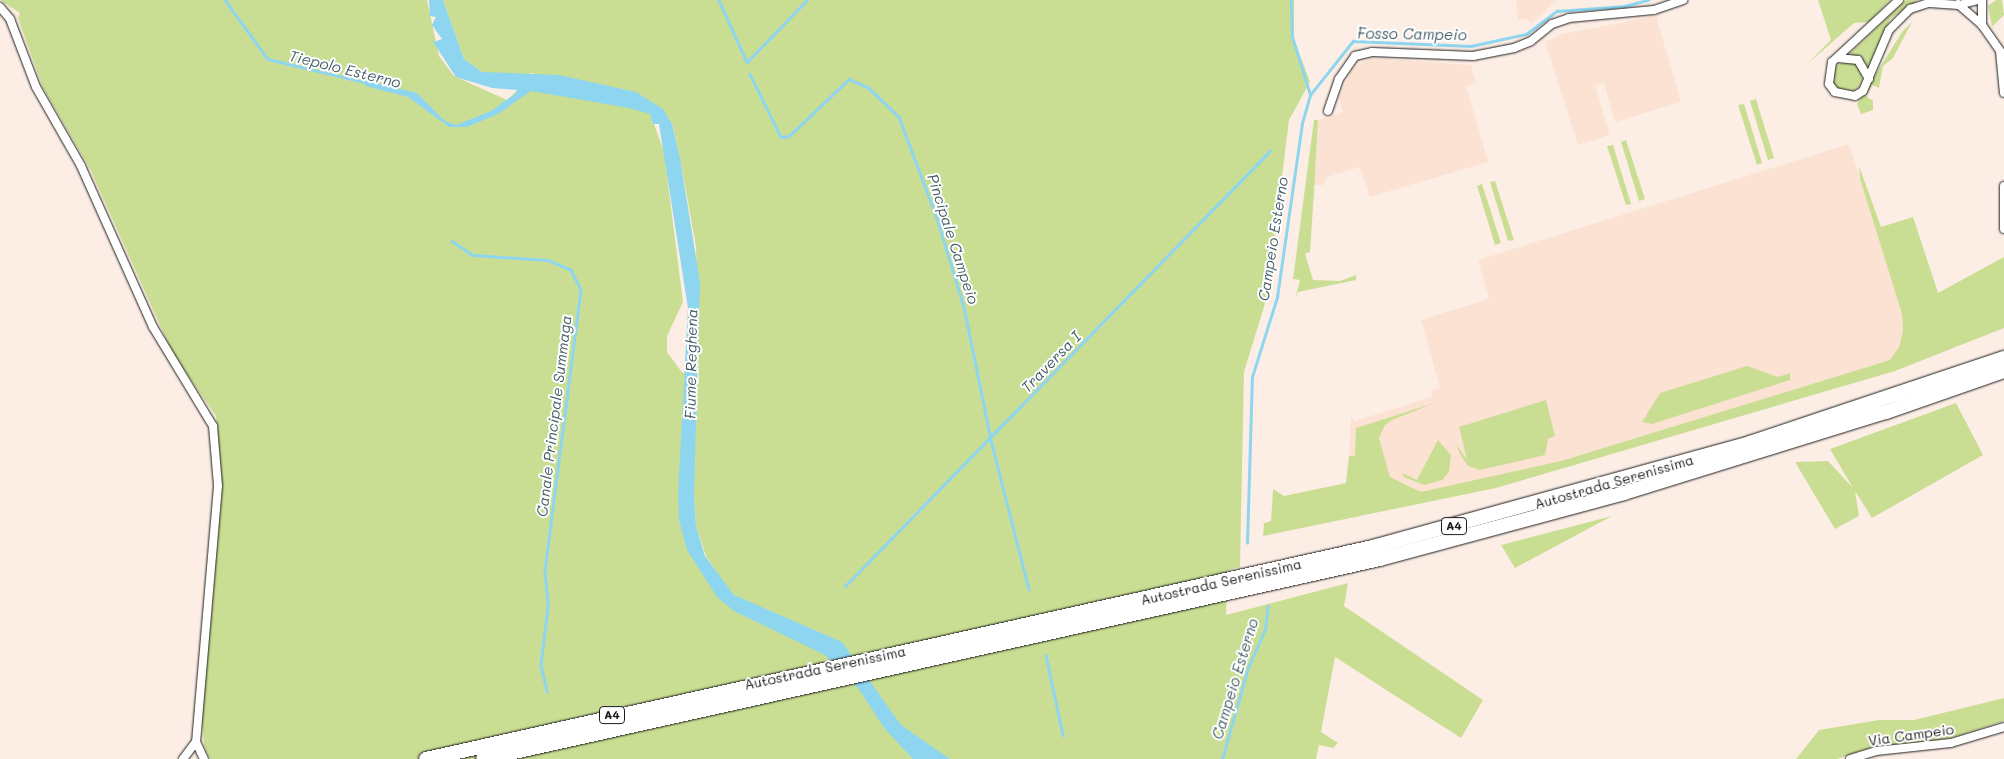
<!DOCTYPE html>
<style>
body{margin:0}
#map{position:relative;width:2004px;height:759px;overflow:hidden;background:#fdeee5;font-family:Mali,sans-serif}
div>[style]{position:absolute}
.built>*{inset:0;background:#fbe2d2}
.green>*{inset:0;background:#cade93}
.round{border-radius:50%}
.water>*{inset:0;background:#8ed5f0}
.stream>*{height:2.5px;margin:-1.25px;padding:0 1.25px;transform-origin:1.25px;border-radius:1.25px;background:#8ed5f0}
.roads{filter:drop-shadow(0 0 1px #1c1c1c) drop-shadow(0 0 1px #1c1c1c)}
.minor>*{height:8px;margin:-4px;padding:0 4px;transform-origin:4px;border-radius:4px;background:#fff}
.motorway>*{height:14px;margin:-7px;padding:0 7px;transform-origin:7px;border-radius:7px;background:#fff}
span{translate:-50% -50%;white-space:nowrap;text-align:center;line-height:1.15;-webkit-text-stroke:4px #fff;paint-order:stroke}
.shield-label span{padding:1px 4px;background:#fff;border:1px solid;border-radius:4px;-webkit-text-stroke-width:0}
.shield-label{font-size:12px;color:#1c1c1c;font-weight:700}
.street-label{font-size:14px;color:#1c1c1c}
.water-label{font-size:15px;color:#445d66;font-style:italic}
</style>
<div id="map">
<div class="built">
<i style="clip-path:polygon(1516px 0,1557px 0,1531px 24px,1526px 18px,1518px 21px)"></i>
<i style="clip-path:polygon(1656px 16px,1681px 102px,1615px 122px,1604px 83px,1595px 85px,1610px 135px,1578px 145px,1545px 42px,1562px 34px)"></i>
<i style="clip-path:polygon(1369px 58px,1471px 65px,1476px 83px,1466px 86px,1488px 162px,1370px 197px,1360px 167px,1327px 177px,1324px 185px,1314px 185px,1318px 120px,1343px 112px,1339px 98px,1352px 69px)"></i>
<i style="clip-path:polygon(1849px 144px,1902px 314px,1903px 331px,1899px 347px,1890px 360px,1561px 461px,1431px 492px,1421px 492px,1390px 477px,1383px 464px,1357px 466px,1349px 456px,1351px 416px,1355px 421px,1432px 397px,1431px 391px,1440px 388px,1421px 320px,1489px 299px,1478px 260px)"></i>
</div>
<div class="green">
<i style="clip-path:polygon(evenodd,0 0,427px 0,439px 56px,454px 76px,507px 100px,535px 73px,513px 76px,482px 72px,464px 59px,443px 0,1294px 0,1294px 39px,1310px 82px,1289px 120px,1267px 297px,1244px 372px,1240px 567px,1228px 570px,1226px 615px,1348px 583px,1344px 606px,1483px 700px,1461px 738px,1335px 657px,1321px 732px,1338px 743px,1333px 748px,1319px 745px,1316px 759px,210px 759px,204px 745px,202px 718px,221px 486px,216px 416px,173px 354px,90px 169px,43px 88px,18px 18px,20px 13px,0 0,645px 99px,672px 123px,680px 158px,696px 247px,699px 384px,681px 371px,667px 352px,667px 336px,683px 302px,664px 152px,645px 99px,0 0,694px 496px,696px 526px,706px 556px,723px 583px,734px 595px,796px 624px,726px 596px,683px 519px,694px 496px)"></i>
<i style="clip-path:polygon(1818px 0,1890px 0,1869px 22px,1854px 23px,1805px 66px,1831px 40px)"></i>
<i style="clip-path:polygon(1906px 0,1918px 0,1890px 19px,1869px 66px,1850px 53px)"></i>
<i style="clip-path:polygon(1996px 0,2002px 0,2004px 15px,1992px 27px,1988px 6px)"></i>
<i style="clip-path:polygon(1912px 22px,1893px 58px,1883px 66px,1879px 88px,1872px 85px,1866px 96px,1873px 101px,1873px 110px,1861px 114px,1857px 104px,1902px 32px)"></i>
<i class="round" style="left:1832px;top:62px;width:30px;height:30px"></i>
<i style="clip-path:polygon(1756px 99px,1774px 158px,1768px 160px,1750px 101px)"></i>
<i style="clip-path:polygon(1744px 104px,1762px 163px,1757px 165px,1738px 105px)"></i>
<i style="clip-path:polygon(1314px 120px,1318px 120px,1314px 192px,1310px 252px,1305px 254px,1313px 280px,1340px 281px,1356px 275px,1356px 280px,1298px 292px,1295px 299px,1300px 280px,1293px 279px)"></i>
<i style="clip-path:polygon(1626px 140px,1645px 199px,1639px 201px,1621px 142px)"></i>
<i style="clip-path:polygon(1613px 145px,1631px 204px,1626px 205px,1607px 146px)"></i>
<i style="clip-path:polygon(1859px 166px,1881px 227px,1913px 217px,1938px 293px,2004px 257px,2004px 328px,1895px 371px,1496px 488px,1263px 536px,1264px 523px,1271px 521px,1273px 489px,1284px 496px,1346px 483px,1349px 456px,1355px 456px,1356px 428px,1435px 403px,1392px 420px,1385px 425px,1379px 438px,1390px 477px,1421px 492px,1561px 461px,1890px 360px,1899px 347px,1903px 331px,1902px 314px,1860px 179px)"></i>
<i style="clip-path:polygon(1495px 181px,1514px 240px,1508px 241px,1490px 182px)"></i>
<i style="clip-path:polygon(1482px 184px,1501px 243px,1495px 245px,1477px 186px)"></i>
<i style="clip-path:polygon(1747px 366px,1778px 377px,1790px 373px,1790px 380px,1652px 424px,1642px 422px,1660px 393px)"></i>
<i style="clip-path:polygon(1546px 400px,1555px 436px,1548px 439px,1545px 455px,1480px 470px,1468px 466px,1460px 454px,1456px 444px,1467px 460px,1459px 427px)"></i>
<i style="clip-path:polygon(1956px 403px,1983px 455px,1872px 518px,1855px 491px,1859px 516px,1835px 529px,1795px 462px,1828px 461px,1853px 488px,1830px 449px)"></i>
<i style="clip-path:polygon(1438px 440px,1451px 455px,1449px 472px,1442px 480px,1424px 485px,1404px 477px,1402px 473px,1417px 480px)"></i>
<i style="clip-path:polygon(1612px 516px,1515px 568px,1501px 545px)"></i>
<i style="clip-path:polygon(2004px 698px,2004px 721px,1951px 738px,1905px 745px,1879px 745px,1837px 759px,1796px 759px,1819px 730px,1879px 720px,1914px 720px)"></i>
</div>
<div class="water">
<i style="clip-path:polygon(429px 0,443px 0,464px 59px,482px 72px,559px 75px,636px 92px,663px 109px,672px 124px,680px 158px,700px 282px,694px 496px,696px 526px,705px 556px,734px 595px,842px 642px,901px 725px,950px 759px,913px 759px,885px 729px,858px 688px,825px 655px,734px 611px,717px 597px,687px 550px,679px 520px,678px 494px,688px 308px,659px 124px,653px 124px,650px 114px,629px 108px,531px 91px,498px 114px,467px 127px,449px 127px,408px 97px,365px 86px,366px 80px,417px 93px,445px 121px,456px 125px,491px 111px,515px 94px,517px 90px,492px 88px,456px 77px,429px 36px,434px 42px,442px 39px,432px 25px,436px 17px,430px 16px)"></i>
</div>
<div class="stream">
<i style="left:225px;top:0;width:73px;rotate:53.9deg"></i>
<i style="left:268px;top:59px;width:103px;rotate:13.5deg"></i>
<i style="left:719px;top:0;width:68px;rotate:65.7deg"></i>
<i style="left:747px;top:62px;width:86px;rotate:-45.9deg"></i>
<i style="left:750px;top:74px;width:70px;rotate:63.8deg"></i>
<i style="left:781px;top:137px;width:8px;rotate:-7deg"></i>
<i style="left:789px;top:136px;width:83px;rotate:-43.5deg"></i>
<i style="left:849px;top:79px;width:22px;rotate:24deg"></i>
<i style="left:869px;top:88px;width:42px;rotate:44deg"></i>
<i style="left:899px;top:117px;width:111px;rotate:69.4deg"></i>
<i style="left:938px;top:221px;width:90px;rotate:73.2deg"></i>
<i style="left:964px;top:307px;width:136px;rotate:78.5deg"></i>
<i style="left:991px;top:440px;width:154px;rotate:75.7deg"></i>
<i style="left:1310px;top:95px;width:69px;rotate:-51.5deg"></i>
<i style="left:1353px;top:41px;width:118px;rotate:2.4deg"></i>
<i style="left:1471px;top:46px;width:56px;rotate:-12.3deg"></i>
<i style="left:1526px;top:34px;width:39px;rotate:-37deg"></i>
<i style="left:1557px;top:11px;width:68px;rotate:-4.2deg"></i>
<i style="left:1625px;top:6px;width:24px;rotate:-15deg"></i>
<i style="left:452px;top:241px;width:25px;rotate:34deg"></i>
<i style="left:473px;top:255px;width:75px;rotate:3.8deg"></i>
<i style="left:548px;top:260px;width:25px;rotate:23deg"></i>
<i style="left:571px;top:270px;width:22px;rotate:63deg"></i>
<i style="left:581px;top:290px;width:282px;rotate:97.3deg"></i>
<i style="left:545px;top:570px;width:37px;rotate:85deg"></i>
<i style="left:548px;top:607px;width:58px;rotate:96.9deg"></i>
<i style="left:541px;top:665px;width:27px;rotate:77deg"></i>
<i style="left:1247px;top:543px;width:166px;rotate:-88.3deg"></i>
<i style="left:1252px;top:377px;width:84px;rotate:-72.6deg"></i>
<i style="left:1277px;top:297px;width:176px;rotate:-81.8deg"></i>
<i style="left:1302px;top:123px;width:29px;rotate:-74deg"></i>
<i style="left:1310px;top:95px;width:61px;rotate:-107.2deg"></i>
<i style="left:1292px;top:37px;width:37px;rotate:-92deg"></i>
<i style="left:845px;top:586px;width:608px;rotate:-45.67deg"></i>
<i style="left:1046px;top:655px;width:82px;rotate:78deg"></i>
<i style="left:1222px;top:759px;width:95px;rotate:-74.1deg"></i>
<i style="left:1248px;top:668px;width:43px;rotate:-66.4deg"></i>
<i style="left:1265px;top:629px;width:23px;rotate:-83deg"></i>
</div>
<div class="roads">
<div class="minor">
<i style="left:1899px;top:0;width:91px;rotate:137.2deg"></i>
<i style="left:1832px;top:62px;width:22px;rotate:98deg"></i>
<i style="left:1829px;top:84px;width:10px;rotate:53deg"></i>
<i style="left:1835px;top:92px;width:20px;rotate:11deg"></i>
<i style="left:1855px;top:96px;width:9px;rotate:-32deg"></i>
<i style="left:1863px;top:91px;width:66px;rotate:-66.9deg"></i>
<i style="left:1889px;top:30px;width:30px;rotate:-45deg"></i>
<i style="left:1910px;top:9px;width:20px;rotate:-18deg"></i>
<i style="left:1929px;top:3px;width:30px;rotate:4deg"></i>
<i style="left:1959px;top:5px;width:20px;rotate:-15deg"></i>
<i style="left:1958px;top:4px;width:32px;rotate:41deg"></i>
<i style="left:1982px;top:25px;width:32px;rotate:55deg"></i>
<i style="left:2000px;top:51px;width:42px;rotate:84.6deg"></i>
<i style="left:0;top:7px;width:16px;rotate:50deg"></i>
<i style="left:10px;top:19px;width:73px;rotate:69.1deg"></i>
<i style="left:36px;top:87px;width:91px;rotate:60.3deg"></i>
<i style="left:81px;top:166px;width:176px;rotate:65.9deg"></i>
<i style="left:153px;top:327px;width:116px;rotate:58.8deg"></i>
<i style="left:213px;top:426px;width:60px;rotate:85.2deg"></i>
<i style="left:218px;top:486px;width:257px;rotate:94.9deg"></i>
<i style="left:196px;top:742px;width:19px;rotate:65deg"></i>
<i style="left:1982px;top:25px;width:25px;rotate:-90deg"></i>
<i style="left:1838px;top:58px;width:20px;rotate:6deg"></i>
<i style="left:1858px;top:60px;width:22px;rotate:60deg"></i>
<i style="left:1328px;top:111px;width:34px;rotate:-71deg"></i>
<i style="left:1339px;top:79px;width:28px;rotate:-55deg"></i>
<i style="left:1355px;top:56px;width:17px;rotate:-13deg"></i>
<i style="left:1372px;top:52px;width:101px;rotate:2.3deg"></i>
<i style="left:1473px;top:56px;width:42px;rotate:-11deg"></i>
<i style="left:1514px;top:48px;width:18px;rotate:-22deg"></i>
<i style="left:1531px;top:41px;width:27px;rotate:-39deg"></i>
<i style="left:1552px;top:24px;width:18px;rotate:-19deg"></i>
<i style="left:1569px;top:18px;width:85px;rotate:-5.4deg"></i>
<i style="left:1654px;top:10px;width:31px;rotate:-19deg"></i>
<i style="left:2004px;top:186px;width:43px;rotate:90deg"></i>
<i style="left:183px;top:759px;width:21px;rotate:-53deg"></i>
<i style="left:1850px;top:759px;width:27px;rotate:-17deg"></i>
<i style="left:1876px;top:751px;width:75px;rotate:-6.1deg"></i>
<i style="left:1951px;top:743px;width:55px;rotate:-16.8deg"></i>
</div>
<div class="motorway">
<i style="left:426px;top:759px;width:970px;rotate:-12.62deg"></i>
<i style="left:1373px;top:547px;width:391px;rotate:-15.4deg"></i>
<i style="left:1750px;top:443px;width:268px;rotate:-18.5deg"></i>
<i style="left:483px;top:759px;width:919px;rotate:-12.57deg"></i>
<i style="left:1380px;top:559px;width:253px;rotate:-15.1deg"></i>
<i style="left:1624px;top:493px;width:274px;rotate:-17.2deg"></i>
<i style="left:1886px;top:412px;width:125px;rotate:-19.2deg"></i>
</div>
</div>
<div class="shield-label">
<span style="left:1454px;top:526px">A4</span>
<span style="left:612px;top:715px">A4</span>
</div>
<div class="street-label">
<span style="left:1614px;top:482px;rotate:-16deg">Autostrada Serenissima</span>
<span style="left:1221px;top:582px;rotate:-13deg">Autostrada Serenissima</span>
<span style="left:825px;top:668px;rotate:-12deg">Autostrada Serenissima</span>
<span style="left:1911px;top:735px;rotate:-8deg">Via Campeio</span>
</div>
<div class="water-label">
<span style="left:1412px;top:34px;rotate:1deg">Fosso Campeio</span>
<span style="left:345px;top:69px;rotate:14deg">Tiepolo Esterno</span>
<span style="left:953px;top:239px;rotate:72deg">Pincipale Campeio</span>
<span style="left:1273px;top:239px;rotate:-81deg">Campeio Esterno</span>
<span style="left:1051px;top:362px;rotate:-46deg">Traversa I</span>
<span style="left:691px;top:364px;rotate:-89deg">Fiume Reghena</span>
<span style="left:554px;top:416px;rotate:-83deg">Canale Principale Summaga</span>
<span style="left:1235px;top:679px;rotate:-73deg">Campeio Esterno</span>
</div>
</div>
